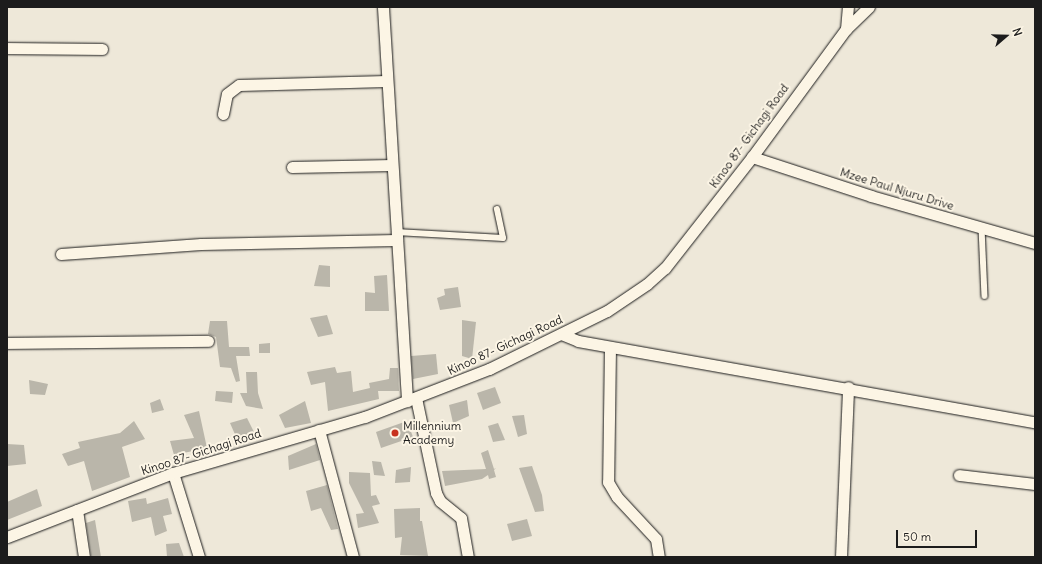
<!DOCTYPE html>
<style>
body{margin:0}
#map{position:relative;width:1042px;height:564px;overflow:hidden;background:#eee8d9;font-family:Delius,sans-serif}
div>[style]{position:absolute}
.building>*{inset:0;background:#bab6aa}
.roads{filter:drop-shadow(0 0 1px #1c1c1c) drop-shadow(0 0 1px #1c1c1c)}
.service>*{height:5.5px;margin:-2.75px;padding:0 2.75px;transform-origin:2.75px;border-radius:2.75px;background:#fcf5e5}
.minor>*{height:11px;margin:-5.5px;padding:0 5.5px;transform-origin:5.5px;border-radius:5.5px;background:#fcf5e5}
.dots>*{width:11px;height:11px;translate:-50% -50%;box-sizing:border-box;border:2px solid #fcf5e5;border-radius:50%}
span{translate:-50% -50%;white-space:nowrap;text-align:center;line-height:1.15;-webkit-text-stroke:4px #fcf5e5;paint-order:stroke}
.street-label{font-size:12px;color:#1c1c1c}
.poi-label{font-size:12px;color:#1c1c1c}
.left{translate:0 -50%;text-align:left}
.frame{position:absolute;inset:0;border:8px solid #1c1c1c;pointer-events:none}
.north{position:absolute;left:986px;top:16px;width:40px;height:40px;-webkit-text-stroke:3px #fcf5e5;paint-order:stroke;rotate:70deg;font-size:11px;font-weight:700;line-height:16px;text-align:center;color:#1c1c1c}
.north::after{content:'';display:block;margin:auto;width:14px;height:18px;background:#1c1c1c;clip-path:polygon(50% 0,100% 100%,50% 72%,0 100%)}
.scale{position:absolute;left:896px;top:530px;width:81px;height:18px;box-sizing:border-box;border:2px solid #1c1c1c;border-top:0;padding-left:5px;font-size:12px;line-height:14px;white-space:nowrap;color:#1c1c1c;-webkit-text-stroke:3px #fcf5e5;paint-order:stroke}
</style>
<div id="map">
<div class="building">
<i style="clip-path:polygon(319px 265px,330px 266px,330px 287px,314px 286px)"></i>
<i style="clip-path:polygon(387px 275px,389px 311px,365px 311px,365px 292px,375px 293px,374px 276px)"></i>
<i style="clip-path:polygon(458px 287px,461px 307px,440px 310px,437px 298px,445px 295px,444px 289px)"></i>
<i style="clip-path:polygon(327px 315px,333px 334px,318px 337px,310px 318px)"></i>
<i style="clip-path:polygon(462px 320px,476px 322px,472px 359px,462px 356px)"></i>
<i style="clip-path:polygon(210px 321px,227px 321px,229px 347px,249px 347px,250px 356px,236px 356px,240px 381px,236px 382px,231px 368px,220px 367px,216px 337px,208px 334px)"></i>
<i style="clip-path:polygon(270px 343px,270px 353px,259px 353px,259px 344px)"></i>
<i style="clip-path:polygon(436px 354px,438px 374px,413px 379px,411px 356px)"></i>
<i style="clip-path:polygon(335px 367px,337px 373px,351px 371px,353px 392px,370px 388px,369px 383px,389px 379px,390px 368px,398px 368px,399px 391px,378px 391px,379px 399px,328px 411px,325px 382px,311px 385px,307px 372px)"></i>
<i style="clip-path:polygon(246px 372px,257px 372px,258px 393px,263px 409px,246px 406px,240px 393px,247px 393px)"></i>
<i style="clip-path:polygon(29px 380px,48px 384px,45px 395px,30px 394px)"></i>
<i style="clip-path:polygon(495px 387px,501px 403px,483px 410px,477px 393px)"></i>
<i style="clip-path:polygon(216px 391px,233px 392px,232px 403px,215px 401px)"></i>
<i style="clip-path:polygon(160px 399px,164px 410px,152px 413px,150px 403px)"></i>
<i style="clip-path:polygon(467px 400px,469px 416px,453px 423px,449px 405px)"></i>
<i style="clip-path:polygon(305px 401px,311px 423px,285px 428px,279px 415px)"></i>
<i style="clip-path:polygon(199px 411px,207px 448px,174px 455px,170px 441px,194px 438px,184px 415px)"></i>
<i style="clip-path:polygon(524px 415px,527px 434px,518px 437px,512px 416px)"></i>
<i style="clip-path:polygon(247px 418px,255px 434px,237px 439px,230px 423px)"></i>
<i style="clip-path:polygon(134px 421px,145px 439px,122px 447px,130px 477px,92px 491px,84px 461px,68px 466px,62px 454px,80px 448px,78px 442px,120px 433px)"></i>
<i style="clip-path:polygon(407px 421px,413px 437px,381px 448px,376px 432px)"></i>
<i style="clip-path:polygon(498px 423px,505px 440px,493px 442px,488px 426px)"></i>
<i style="clip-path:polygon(7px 444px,24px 445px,26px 464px,7px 466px)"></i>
<i style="clip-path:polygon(316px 444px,320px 460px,289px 470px,288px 456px)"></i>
<i style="clip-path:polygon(488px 450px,494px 469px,496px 468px,494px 470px,496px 477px,489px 479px,488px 475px,482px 479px,445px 486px,442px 471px,486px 469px,481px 453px)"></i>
<i style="clip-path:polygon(372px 461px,381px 462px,385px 476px,374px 475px)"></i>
<i style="clip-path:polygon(532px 466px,542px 495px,544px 511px,535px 512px,519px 468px)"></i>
<i style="clip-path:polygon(411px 467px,410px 482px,395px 483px,396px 470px)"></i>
<i style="clip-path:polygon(349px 472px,370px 473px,371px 496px,376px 495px,380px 504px,372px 506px,379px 523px,358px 528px,356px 514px,364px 513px,349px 483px)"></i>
<i style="clip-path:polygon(327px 485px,338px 529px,331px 530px,321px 508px,311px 511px,306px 491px)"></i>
<i style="clip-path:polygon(37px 489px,42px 506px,7px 520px,7px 502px)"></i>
<i style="clip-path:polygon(146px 498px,147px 504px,168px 498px,172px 514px,163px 516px,167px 531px,155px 536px,151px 517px,132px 522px,128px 501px)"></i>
<i style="clip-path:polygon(420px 508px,420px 521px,422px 521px,428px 556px,400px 555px,402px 537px,395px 538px,394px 509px)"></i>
<i style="clip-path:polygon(527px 519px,532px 536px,512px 541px,507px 524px)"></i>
<i style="clip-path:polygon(95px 520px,101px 557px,91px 557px,86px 523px)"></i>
<i style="clip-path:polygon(179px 543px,184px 557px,167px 557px,166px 544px)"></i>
</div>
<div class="roads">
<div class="service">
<i style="left:982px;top:228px;width:68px;rotate:87.5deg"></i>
<i style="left:396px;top:232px;width:107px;rotate:3.2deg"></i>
<i style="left:503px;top:238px;width:29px;rotate:-102deg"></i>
</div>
<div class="minor">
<i style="left:383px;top:7px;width:395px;rotate:86.5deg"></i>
<i style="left:846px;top:29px;width:22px;rotate:-85deg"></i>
<i style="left:7px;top:48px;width:95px;rotate:0.6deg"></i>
<i style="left:223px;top:114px;width:20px;rotate:-79deg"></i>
<i style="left:227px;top:94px;width:15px;rotate:-37deg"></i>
<i style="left:239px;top:85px;width:147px;rotate:-1.6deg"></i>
<i style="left:752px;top:157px;width:125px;rotate:18.1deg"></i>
<i style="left:871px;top:196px;width:171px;rotate:16deg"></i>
<i style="left:292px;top:167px;width:100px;rotate:-1.1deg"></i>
<i style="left:61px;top:254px;width:140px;rotate:-4.1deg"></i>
<i style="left:201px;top:244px;width:195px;rotate:-1.2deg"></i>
<i style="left:561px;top:334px;width:18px;rotate:22deg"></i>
<i style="left:578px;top:341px;width:464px;rotate:10.1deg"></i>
<i style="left:7px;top:343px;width:201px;rotate:-0.6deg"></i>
<i style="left:610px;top:347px;width:135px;rotate:90.8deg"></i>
<i style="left:608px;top:482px;width:17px;rotate:59deg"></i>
<i style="left:617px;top:497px;width:57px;rotate:47.1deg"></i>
<i style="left:656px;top:539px;width:18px;rotate:81deg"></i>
<i style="left:416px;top:398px;width:97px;rotate:78.1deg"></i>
<i style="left:436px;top:493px;width:9px;rotate:63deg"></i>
<i style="left:440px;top:501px;width:27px;rotate:39deg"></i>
<i style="left:461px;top:518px;width:40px;rotate:80deg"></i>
<i style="left:319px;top:430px;width:131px;rotate:75deg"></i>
<i style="left:173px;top:473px;width:88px;rotate:72.8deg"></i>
<i style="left:959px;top:475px;width:77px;rotate:6.8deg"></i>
<i style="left:77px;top:510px;width:48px;rotate:81.5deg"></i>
<i style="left:7px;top:537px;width:178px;rotate:-21.1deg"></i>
<i style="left:173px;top:473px;width:200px;rotate:-16.3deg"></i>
<i style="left:365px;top:417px;width:133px;rotate:-21.2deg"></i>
<i style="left:489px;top:369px;width:131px;rotate:-26.2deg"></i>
<i style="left:607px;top:311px;width:48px;rotate:-34deg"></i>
<i style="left:647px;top:284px;width:24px;rotate:-42deg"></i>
<i style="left:665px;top:268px;width:141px;rotate:-51.9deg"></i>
<i style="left:752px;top:157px;width:159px;rotate:-53.7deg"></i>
<i style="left:846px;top:29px;width:32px;rotate:-44deg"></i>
<i style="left:841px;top:557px;width:170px;rotate:-87.6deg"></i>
</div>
</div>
<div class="dots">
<i style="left:395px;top:433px;background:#c8321e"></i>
</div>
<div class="street-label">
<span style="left:749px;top:136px;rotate:-54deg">Kinoo 87- Gichagi Road</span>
<span style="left:897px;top:189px;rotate:17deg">Mzee Paul Njuru Drive</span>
<span style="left:505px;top:345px;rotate:-25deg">Kinoo 87- Gichagi Road</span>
<span style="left:201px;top:452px;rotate:-18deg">Kinoo 87- Gichagi Road</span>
</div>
<div class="poi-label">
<span class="left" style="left:403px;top:433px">Millennium<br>Academy</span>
</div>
<div class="frame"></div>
<div class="north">N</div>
<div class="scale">50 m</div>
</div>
